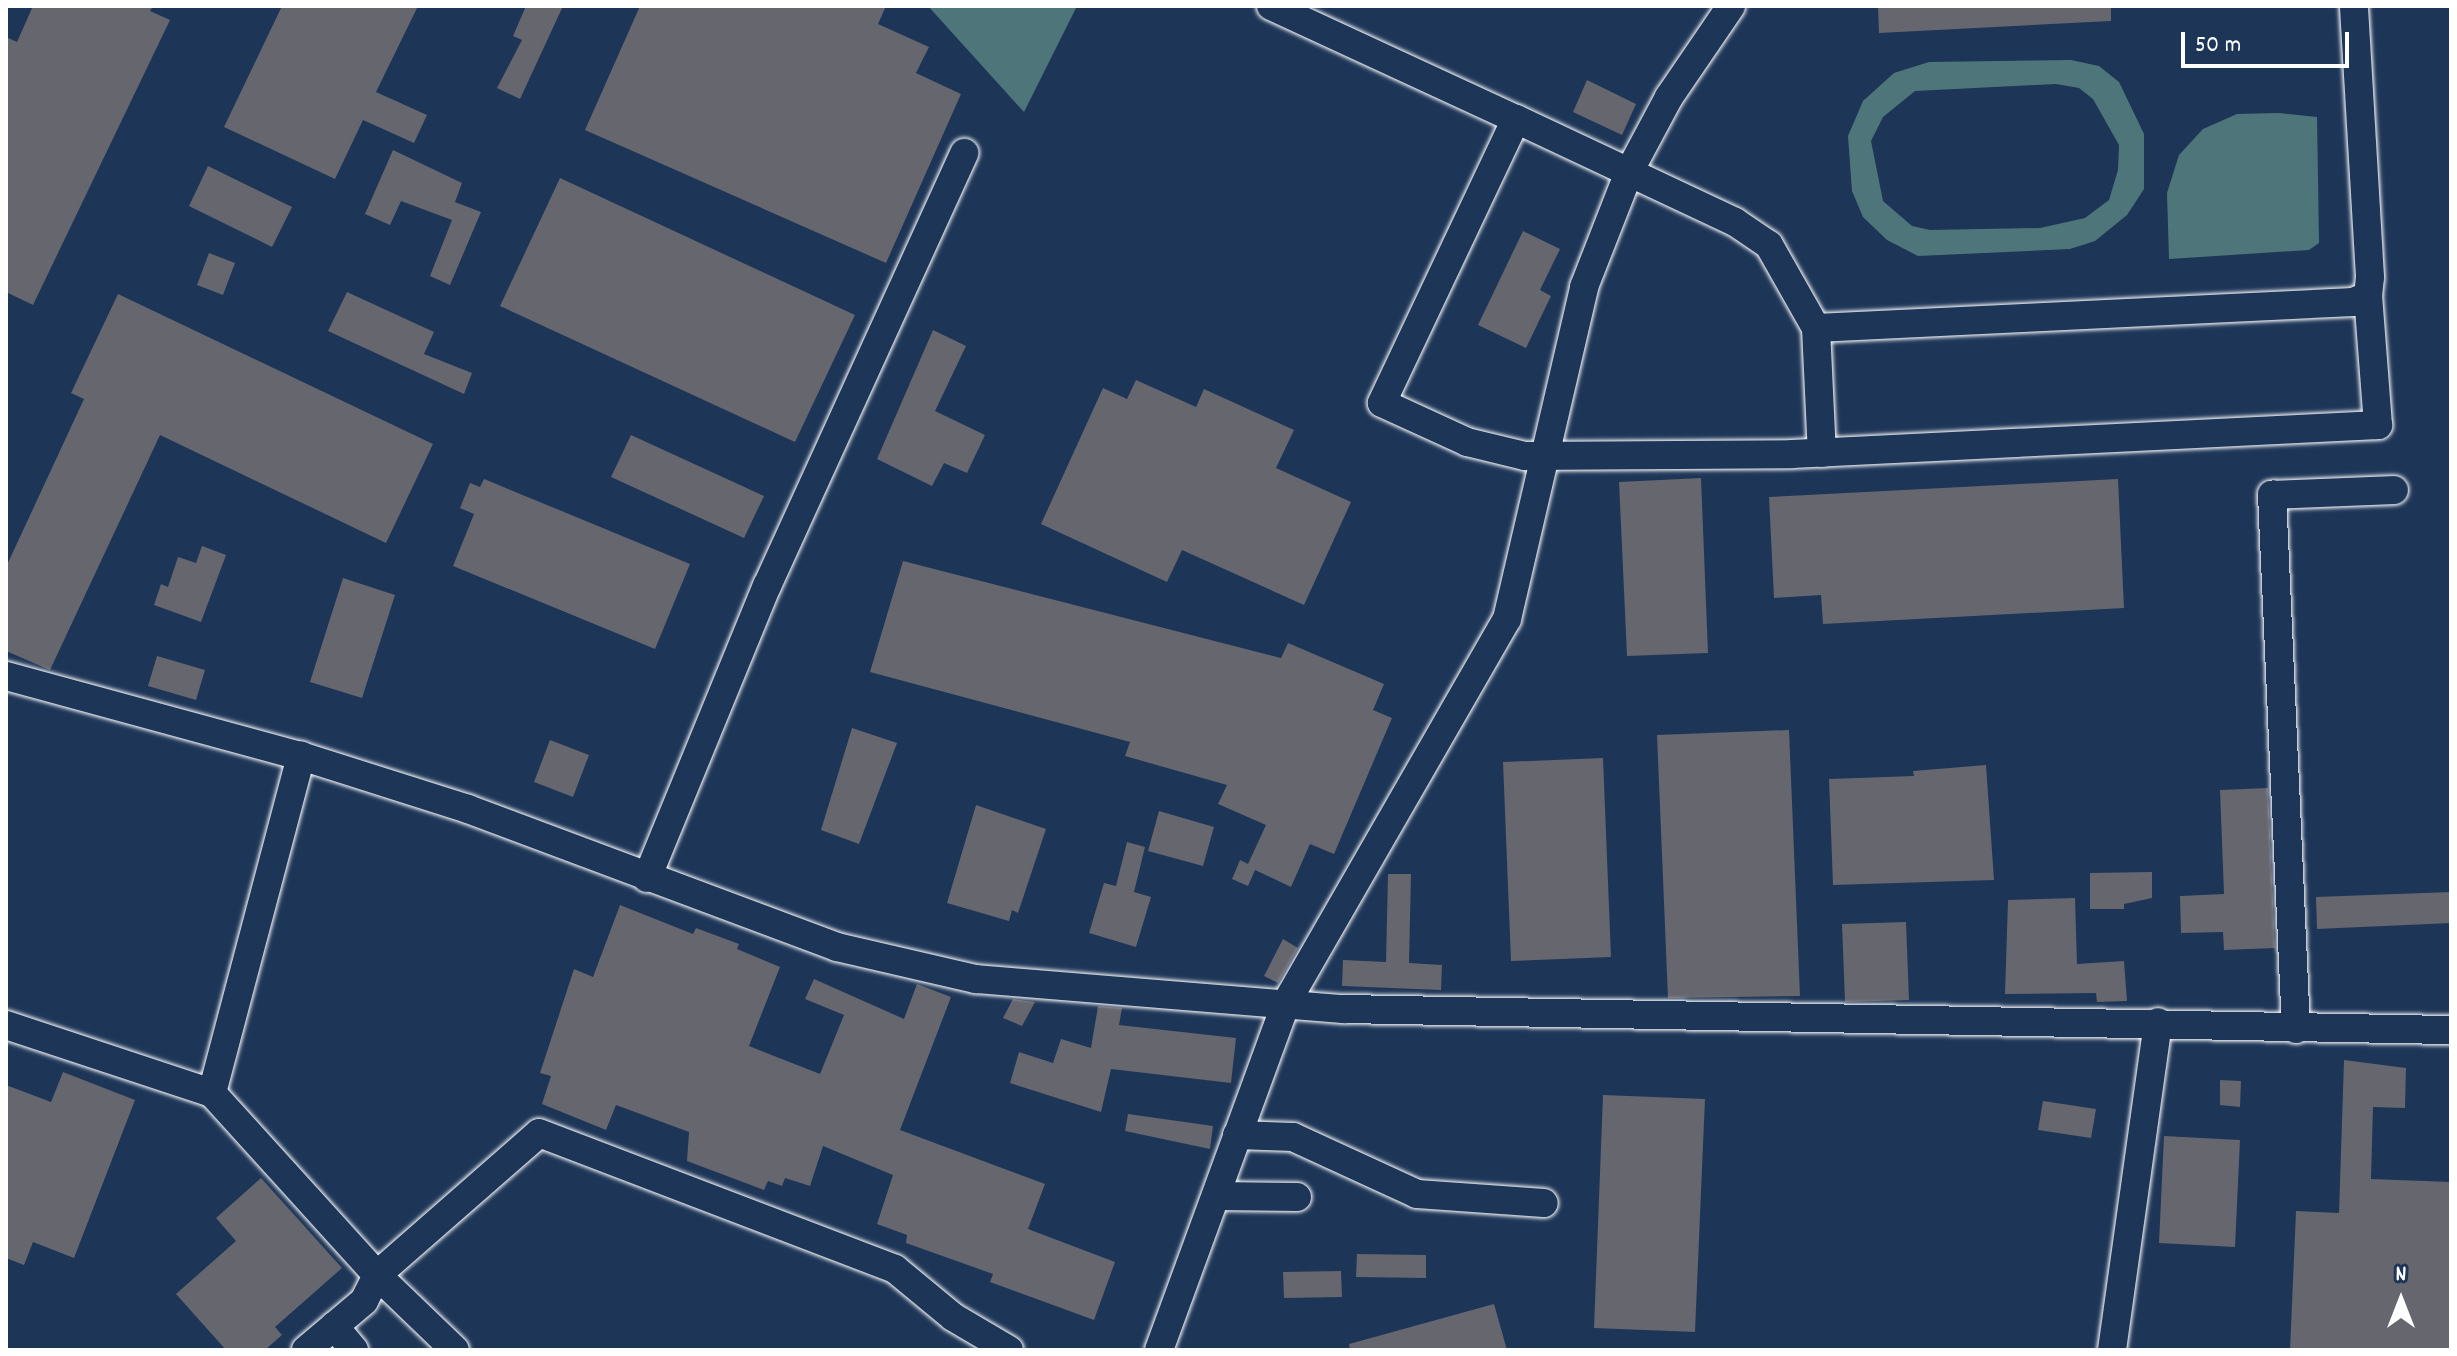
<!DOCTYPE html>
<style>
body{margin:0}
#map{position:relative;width:2457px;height:1356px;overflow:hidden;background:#1d3557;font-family:Dekko,sans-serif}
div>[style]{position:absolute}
.green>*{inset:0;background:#4e767a}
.building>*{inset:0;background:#65666e}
.roads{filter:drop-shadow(0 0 2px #fff) drop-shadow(0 0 2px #fff)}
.minor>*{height:28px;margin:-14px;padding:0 14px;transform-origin:14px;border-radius:14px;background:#1d3557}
span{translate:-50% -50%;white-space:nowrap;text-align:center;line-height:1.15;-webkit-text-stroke:7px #1d3557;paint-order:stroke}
.frame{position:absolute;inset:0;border:8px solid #fff;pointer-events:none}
.north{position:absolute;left:2361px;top:1260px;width:80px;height:80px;-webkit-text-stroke:6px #1d3557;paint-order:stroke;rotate:0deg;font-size:22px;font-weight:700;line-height:32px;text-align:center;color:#fff}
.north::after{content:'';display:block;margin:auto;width:28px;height:36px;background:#fff;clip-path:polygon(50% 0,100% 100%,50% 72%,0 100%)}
.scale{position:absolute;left:2181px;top:32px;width:168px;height:36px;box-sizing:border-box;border:4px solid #fff;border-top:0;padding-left:10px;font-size:24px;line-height:28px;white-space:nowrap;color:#fff;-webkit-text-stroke:6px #1d3557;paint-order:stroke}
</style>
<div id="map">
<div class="green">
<i style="clip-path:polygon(928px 6px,1077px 6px,1024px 112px)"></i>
<i style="clip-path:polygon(evenodd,2071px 60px,2099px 66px,2119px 82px,2144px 134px,2144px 189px,2127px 215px,2095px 241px,2070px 249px,1918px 256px,1887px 240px,1863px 217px,1852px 191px,1848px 136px,1863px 101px,1894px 73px,1929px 62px,2071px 60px,2056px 84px,2079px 88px,2093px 99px,2119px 145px,2118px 170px,2109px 200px,2085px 218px,2040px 228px,1930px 230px,1912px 226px,1883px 201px,1871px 141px,1883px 117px,1915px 91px,2056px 84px)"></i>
<i style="clip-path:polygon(2279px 113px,2317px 117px,2319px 243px,2309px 250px,2169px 259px,2167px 193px,2179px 155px,2203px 129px,2237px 114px)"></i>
</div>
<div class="building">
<i style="clip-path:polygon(33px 6px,153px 6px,150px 11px,170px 20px,33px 305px,6px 292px,6px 37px,17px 42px)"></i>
<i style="clip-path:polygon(282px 6px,418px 6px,376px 92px,427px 115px,414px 143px,363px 120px,335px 179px,224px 127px)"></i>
<i style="clip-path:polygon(526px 6px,563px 6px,520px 99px,497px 88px,522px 40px,513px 36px)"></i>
<i style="clip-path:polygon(640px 6px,886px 6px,878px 24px,929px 47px,916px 73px,961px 94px,886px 263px,585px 130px)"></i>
<i style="clip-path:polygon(1878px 6px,2111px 6px,2111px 21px,1879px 33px)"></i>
<i style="clip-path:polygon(1587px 80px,1636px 104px,1622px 135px,1573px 112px)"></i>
<i style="clip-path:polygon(393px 150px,462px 183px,455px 202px,481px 212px,450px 285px,430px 276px,452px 220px,401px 201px,390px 225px,365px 214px)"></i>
<i style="clip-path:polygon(208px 166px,292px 207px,272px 247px,189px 206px)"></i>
<i style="clip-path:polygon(560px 178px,855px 315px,795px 442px,500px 306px)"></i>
<i style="clip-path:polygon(1523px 231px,1560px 249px,1540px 290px,1551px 296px,1526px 348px,1478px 325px)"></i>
<i style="clip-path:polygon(209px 253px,235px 263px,223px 295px,197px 285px)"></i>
<i style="clip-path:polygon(347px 292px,434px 332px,424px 354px,472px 373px,464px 394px,328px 331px)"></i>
<i style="clip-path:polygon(118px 294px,433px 444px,386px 543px,160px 435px,50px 670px,6px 651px,6px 567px,84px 399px,71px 393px)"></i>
<i style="clip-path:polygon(933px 330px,966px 346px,935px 411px,985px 435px,967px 473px,944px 463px,932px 486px,877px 459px)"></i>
<i style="clip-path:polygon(1136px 380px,1196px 407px,1204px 389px,1294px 430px,1276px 468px,1351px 502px,1304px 605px,1182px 550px,1167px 582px,1041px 524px,1103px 388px,1127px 399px)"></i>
<i style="clip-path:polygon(631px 435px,764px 496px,744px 538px,611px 477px)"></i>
<i style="clip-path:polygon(1701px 478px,1708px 653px,1627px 656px,1619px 482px)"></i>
<i style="clip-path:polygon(484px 479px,690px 564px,655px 649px,453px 566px,474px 514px,460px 508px,470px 483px,480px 487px)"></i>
<i style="clip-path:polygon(2118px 479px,2124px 608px,1823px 624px,1821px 595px,1774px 598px,1769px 497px)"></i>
<i style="clip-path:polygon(202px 546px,226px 555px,201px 622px,154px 605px,161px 584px,168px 587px,178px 557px,196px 563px)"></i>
<i style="clip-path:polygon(903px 561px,1281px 658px,1288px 643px,1384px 684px,1373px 710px,1392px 718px,1334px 854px,1310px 844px,1291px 887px,1255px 870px,1248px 886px,1232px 879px,1240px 860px,1248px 864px,1266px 825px,1218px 804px,1227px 785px,1125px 756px,1130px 742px,870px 672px)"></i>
<i style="clip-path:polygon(343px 578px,395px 595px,362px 698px,310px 682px)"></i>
<i style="clip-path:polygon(157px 656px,205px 670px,196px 700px,148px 686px)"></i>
<i style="clip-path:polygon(852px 728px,897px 743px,859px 844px,821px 830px)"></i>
<i style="clip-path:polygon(1789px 730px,1800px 996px,1668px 998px,1657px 735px)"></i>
<i style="clip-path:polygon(550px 740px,589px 755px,573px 797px,534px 782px)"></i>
<i style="clip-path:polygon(1603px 758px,1611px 957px,1511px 961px,1503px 762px)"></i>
<i style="clip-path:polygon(1986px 765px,1994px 880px,1833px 885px,1829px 779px,1914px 776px,1913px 771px)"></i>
<i style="clip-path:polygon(2268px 788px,2275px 948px,2224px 950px,2223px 932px,2181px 933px,2180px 896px,2224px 894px,2220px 790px)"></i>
<i style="clip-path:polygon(976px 805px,1046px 829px,1018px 913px,1012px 910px,1009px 921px,947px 903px)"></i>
<i style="clip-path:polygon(1159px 811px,1214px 827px,1203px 866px,1148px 851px)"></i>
<i style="clip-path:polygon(1127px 842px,1145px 847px,1134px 892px,1151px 897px,1136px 947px,1089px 933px,1104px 883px,1116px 886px)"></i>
<i style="clip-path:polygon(2152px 872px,2152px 898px,2124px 904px,2124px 909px,2090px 909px,2090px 873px)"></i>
<i style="clip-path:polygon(1388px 874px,1411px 874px,1409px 963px,1442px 965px,1441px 990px,1342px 986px,1343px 960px,1386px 962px)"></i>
<i style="clip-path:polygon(2451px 892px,2451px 923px,2317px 929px,2316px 897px)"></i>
<i style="clip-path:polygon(2075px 898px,2077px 964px,2124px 961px,2127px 1001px,2097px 1002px,2096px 993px,2005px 994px,2008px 900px)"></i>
<i style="clip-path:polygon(620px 905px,693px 934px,696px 928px,739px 944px,737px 949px,780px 967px,749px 1046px,820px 1074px,844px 1015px,805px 999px,814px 979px,904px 1019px,917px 984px,951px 997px,900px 1130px,1045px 1184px,1028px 1229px,1115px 1262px,1094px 1320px,990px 1282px,993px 1274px,906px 1243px,907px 1235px,877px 1224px,893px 1175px,823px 1146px,810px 1186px,785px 1178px,782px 1186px,768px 1181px,764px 1190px,687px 1161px,689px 1132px,616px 1105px,606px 1130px,542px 1104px,551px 1076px,540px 1073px,574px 969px,593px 977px)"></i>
<i style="clip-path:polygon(1906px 922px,1909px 1000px,1845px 1002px,1842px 924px)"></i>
<i style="clip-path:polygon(1283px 939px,1298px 948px,1278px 983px,1264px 976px)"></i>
<i style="clip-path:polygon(1013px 999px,1035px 1002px,1022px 1026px,1003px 1018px)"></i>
<i style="clip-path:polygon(1098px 1006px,1122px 1008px,1119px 1025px,1236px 1038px,1231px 1083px,1111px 1069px,1101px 1112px,1010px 1083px,1019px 1052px,1053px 1063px,1061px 1039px,1091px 1048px)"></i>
<i style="clip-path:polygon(2344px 1060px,2406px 1068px,2405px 1108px,2373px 1107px,2371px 1179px,2451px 1182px,2450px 1350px,2290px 1350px,2296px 1211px,2339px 1213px)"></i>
<i style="clip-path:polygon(63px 1072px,135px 1100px,74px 1258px,33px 1242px,24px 1265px,6px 1258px,6px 1085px,51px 1102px)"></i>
<i style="clip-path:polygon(2220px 1080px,2241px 1081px,2240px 1107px,2220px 1105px)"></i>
<i style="clip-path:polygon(1603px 1095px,1705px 1099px,1695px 1332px,1594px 1328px)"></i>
<i style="clip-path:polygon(2043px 1101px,2096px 1109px,2091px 1138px,2038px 1130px)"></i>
<i style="clip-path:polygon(1128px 1114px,1213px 1126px,1210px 1149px,1125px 1131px)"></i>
<i style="clip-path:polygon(2164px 1136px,2240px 1140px,2235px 1247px,2159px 1243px)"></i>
<i style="clip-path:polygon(261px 1178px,342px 1268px,275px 1327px,282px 1335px,265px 1350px,226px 1350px,176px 1294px,236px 1241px,216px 1218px)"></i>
<i style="clip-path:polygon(1357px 1254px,1426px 1255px,1426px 1278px,1356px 1277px)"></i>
<i style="clip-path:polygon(1341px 1271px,1342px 1297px,1284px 1298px,1283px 1272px)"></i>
<i style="clip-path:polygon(1494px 1304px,1507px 1350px,1350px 1350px,1349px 1344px)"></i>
</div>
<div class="roads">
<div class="minor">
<i style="left:1271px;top:6px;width:270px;rotate:24.8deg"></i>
<i style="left:1516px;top:119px;width:314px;rotate:115.3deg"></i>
<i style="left:1382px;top:403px;width:94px;rotate:24.6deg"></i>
<i style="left:1467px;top:442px;width:60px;rotate:13.6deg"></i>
<i style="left:1525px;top:456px;width:267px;rotate:-0.4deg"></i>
<i style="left:1792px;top:454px;width:587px;rotate:-2.83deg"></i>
<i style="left:2378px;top:425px;width:129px;rotate:-94.4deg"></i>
<i style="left:1516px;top:119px;width:242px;rotate:25.2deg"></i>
<i style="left:1735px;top:222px;width:41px;rotate:34.1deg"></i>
<i style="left:1769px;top:245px;width:95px;rotate:60.5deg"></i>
<i style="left:1816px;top:328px;width:538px;rotate:-2.77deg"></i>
<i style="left:2353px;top:302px;width:16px;rotate:-22deg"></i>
<i style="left:2368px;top:296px;width:19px;rotate:-84deg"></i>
<i style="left:2370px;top:277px;width:271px;rotate:-93.4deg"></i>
<i style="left:1816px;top:328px;width:125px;rotate:87.3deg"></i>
<i style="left:6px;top:676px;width:306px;rotate:15.2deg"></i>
<i style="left:301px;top:756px;width:175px;rotate:17.6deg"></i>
<i style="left:468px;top:809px;width:394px;rotate:20.5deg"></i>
<i style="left:837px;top:947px;width:143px;rotate:13deg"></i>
<i style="left:976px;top:979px;width:369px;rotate:4.7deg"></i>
<i style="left:1344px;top:1009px;width:1107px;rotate:1.09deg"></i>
<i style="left:647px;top:878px;width:316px;rotate:-67.7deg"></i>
<i style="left:767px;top:586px;width:476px;rotate:-65.5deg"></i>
<i style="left:6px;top:1025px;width:217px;rotate:18.3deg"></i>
<i style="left:212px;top:1093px;width:246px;rotate:47.8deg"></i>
<i style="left:377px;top:1275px;width:108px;rotate:43.9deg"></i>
<i style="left:2296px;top:1029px;width:535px;rotate:-92.57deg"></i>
<i style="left:2272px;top:495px;width:122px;rotate:-2.3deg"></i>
<i style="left:212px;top:1093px;width:349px;rotate:-75.2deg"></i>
<i style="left:1237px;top:1135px;width:56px;rotate:2deg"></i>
<i style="left:1293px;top:1137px;width:136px;rotate:24.7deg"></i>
<i style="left:1417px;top:1194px;width:127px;rotate:4.1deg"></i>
<i style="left:1216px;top:1196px;width:81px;rotate:0.7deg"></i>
<i style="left:334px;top:1326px;width:31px;rotate:50deg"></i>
<i style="left:306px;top:1350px;width:76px;rotate:-40.2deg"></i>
<i style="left:364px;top:1301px;width:29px;rotate:-63deg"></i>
<i style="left:377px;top:1275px;width:215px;rotate:-41.2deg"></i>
<i style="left:539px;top:1133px;width:381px;rotate:20.9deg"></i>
<i style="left:895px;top:1269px;width:75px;rotate:39.6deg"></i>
<i style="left:953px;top:1317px;width:65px;rotate:30.5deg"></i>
<i style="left:1159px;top:1350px;width:367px;rotate:-69.9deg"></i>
<i style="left:1285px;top:1005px;width:445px;rotate:-60.1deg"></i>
<i style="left:1507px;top:619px;width:341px;rotate:-76.9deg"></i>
<i style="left:1584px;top:287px;width:123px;rotate:-68.6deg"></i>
<i style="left:1629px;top:172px;width:85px;rotate:-61.9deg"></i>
<i style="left:1669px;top:97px;width:110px;rotate:-55.7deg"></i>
<i style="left:2112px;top:1350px;width:331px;rotate:-82deg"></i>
</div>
</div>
<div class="frame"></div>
<div class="north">N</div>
<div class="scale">50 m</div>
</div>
